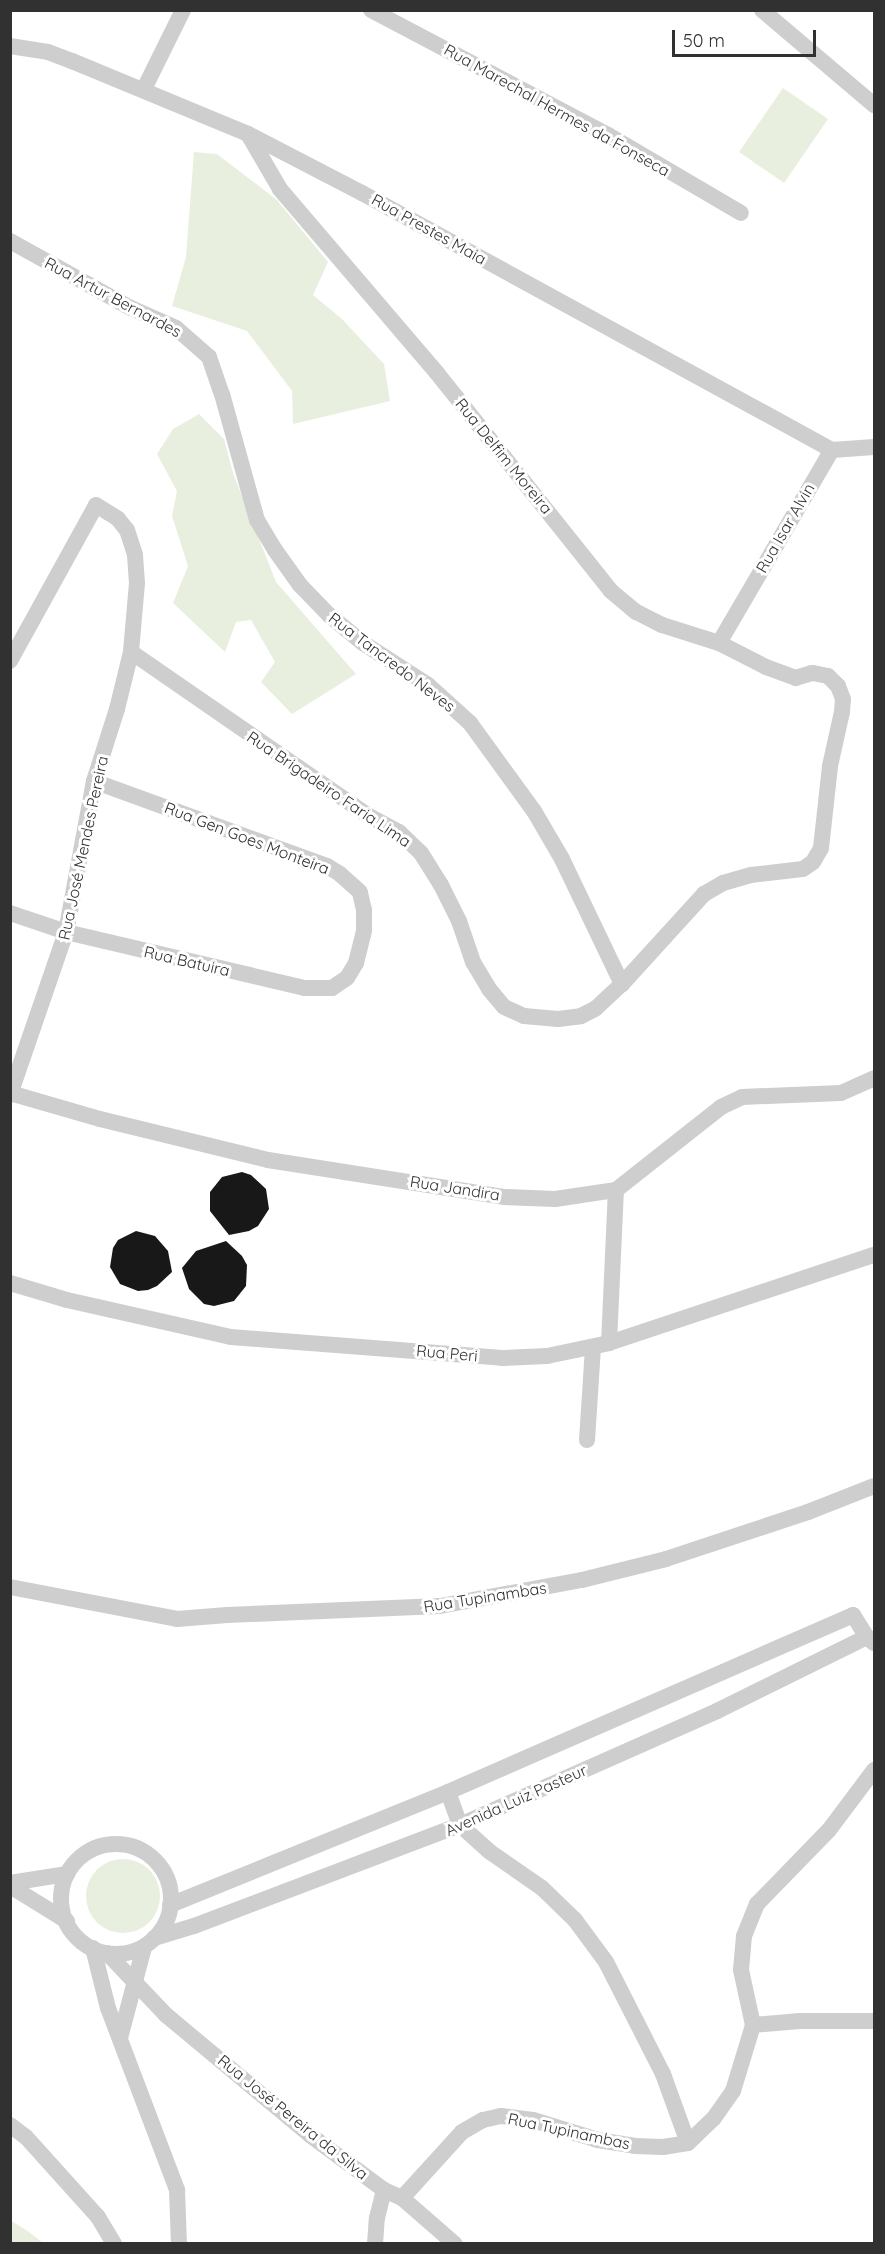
<!DOCTYPE html>
<meta charset="utf-8">
<style>
body{margin:0}
#map{position:relative;width:885px;height:2254px;overflow:hidden;background:#fff;font-family:Quicksand,sans-serif}
div>[style]{position:absolute}
.green>*{inset:0;background:#e8efde}
.round{border-radius:50%}
.building>*{inset:0;background:#181818}
.street>*{height:16px;margin:-8px;padding:0 8px;transform-origin:8px;border-radius:8px;background:#cecece}
.street>.ring{margin:-8px;padding:0;box-sizing:content-box;background:none;border:16px solid #cecece;border-radius:50%}
span{translate:-50% -50%;white-space:nowrap;text-align:center;line-height:1.15;-webkit-text-stroke:6px #fff;paint-order:stroke}
.street-label{font-size:16px;color:#313131}
.frame{position:absolute;inset:0;border:12px solid #313131;pointer-events:none}
.scale{position:absolute;left:672px;top:30px;width:144px;height:27px;box-sizing:border-box;border:3px solid #313131;border-top:0;padding-left:8px;font-size:18px;line-height:21px;white-space:nowrap;color:#313131;-webkit-text-stroke:4px #fff;paint-order:stroke}
</style>
<div id="map">
<div class="green">
<i style="clip-path:polygon(783px 88px,828px 119px,784px 183px,739px 152px)"></i>
<i style="clip-path:polygon(194px 152px,217px 154px,277px 200px,328px 262px,313px 295px,342px 319px,384px 364px,390px 401px,293px 424px,292px 391px,247px 331px,172px 306px,186px 257px)"></i>
<i style="clip-path:polygon(199px 414px,224px 439px,233px 473px,276px 582px,356px 674px,292px 714px,261px 682px,275px 662px,251px 620px,236px 622px,225px 652px,173px 603px,188px 566px,172px 516px,177px 491px,157px 454px,173px 429px)"></i>
<i class="round" style="left:86px;top:1859px;width:74px;height:74px"></i>
<i style="clip-path:polygon(10px 2220px,29px 2232px,43px 2243px,11px 2243px)"></i>
</div>
<div class="building">
<i style="clip-path:polygon(242px 1172px,251px 1175px,266px 1189px,269px 1209px,258px 1226px,249px 1231px,229px 1235px,210px 1211px,210px 1192px,222px 1177px)"></i>
<i style="clip-path:polygon(136px 1231px,155px 1236px,168px 1251px,172px 1272px,157px 1286px,148px 1290px,138px 1291px,120px 1284px,110px 1267px,113px 1248px,118px 1240px)"></i>
<i style="clip-path:polygon(226px 1241px,242px 1256px,247px 1265px,246px 1286px,234px 1301px,214px 1306px,204px 1304px,189px 1289px,182px 1268px,196px 1251px)"></i>
</div>
<div class="street">
<i style="left:371px;top:10px;width:268px;rotate:27.8deg"></i>
<i style="left:608px;top:135px;width:154px;rotate:30.4deg"></i>
<i style="left:762px;top:10px;width:147px;rotate:40.3deg"></i>
<i style="left:10px;top:46px;width:38px;rotate:9deg"></i>
<i style="left:48px;top:52px;width:26px;rotate:21deg"></i>
<i style="left:72px;top:61px;width:191px;rotate:22.5deg"></i>
<i style="left:248px;top:134px;width:128px;rotate:27.4deg"></i>
<i style="left:362px;top:193px;width:536px;rotate:28.67deg"></i>
<i style="left:144px;top:89px;width:88px;rotate:-63.7deg"></i>
<i style="left:10px;top:241px;width:138px;rotate:29deg"></i>
<i style="left:131px;top:308px;width:49px;rotate:24deg"></i>
<i style="left:176px;top:328px;width:44px;rotate:41.3deg"></i>
<i style="left:209px;top:357px;width:39px;rotate:71deg"></i>
<i style="left:222px;top:394px;width:131px;rotate:74.5deg"></i>
<i style="left:257px;top:520px;width:35px;rotate:59deg"></i>
<i style="left:275px;top:550px;width:43px;rotate:54.5deg"></i>
<i style="left:300px;top:585px;width:42px;rotate:46deg"></i>
<i style="left:329px;top:615px;width:44px;rotate:39.5deg"></i>
<i style="left:363px;top:643px;width:77px;rotate:32.9deg"></i>
<i style="left:428px;top:685px;width:57px;rotate:42.1deg"></i>
<i style="left:470px;top:723px;width:109px;rotate:54deg"></i>
<i style="left:534px;top:811px;width:56px;rotate:59.7deg"></i>
<i style="left:562px;top:859px;width:139px;rotate:64.4deg"></i>
<i style="left:719px;top:643px;width:224px;rotate:-59.7deg"></i>
<i style="left:832px;top:450px;width:42px;rotate:-4.1deg"></i>
<i style="left:131px;top:652px;width:289px;rotate:34.6deg"></i>
<i style="left:369px;top:816px;width:34px;rotate:28deg"></i>
<i style="left:399px;top:832px;width:30px;rotate:44deg"></i>
<i style="left:421px;top:853px;width:38px;rotate:58deg"></i>
<i style="left:441px;top:885px;width:40px;rotate:63.4deg"></i>
<i style="left:459px;top:921px;width:43px;rotate:71.1deg"></i>
<i style="left:473px;top:962px;width:31px;rotate:59deg"></i>
<i style="left:489px;top:989px;width:23px;rotate:50deg"></i>
<i style="left:504px;top:1007px;width:22px;rotate:24deg"></i>
<i style="left:524px;top:1016px;width:34px;rotate:5deg"></i>
<i style="left:558px;top:1019px;width:23px;rotate:-7deg"></i>
<i style="left:581px;top:1016px;width:16px;rotate:-27deg"></i>
<i style="left:595px;top:1009px;width:37px;rotate:-43deg"></i>
<i style="left:622px;top:984px;width:122px;rotate:-47.7deg"></i>
<i style="left:704px;top:894px;width:22px;rotate:-30deg"></i>
<i style="left:723px;top:883px;width:29px;rotate:-16deg"></i>
<i style="left:751px;top:875px;width:52px;rotate:-6.6deg"></i>
<i style="left:803px;top:869px;width:12px;rotate:-35deg"></i>
<i style="left:813px;top:862px;width:16px;rotate:-60deg"></i>
<i style="left:821px;top:848px;width:82px;rotate:-83.7deg"></i>
<i style="left:830px;top:766px;width:55px;rotate:-77.5deg"></i>
<i style="left:842px;top:712px;width:13px;rotate:-86deg"></i>
<i style="left:843px;top:699px;width:14px;rotate:-111deg"></i>
<i style="left:838px;top:686px;width:14px;rotate:-135deg"></i>
<i style="left:828px;top:676px;width:16px;rotate:-169deg"></i>
<i style="left:812px;top:673px;width:17px;rotate:163deg"></i>
<i style="left:796px;top:678px;width:32px;rotate:-160deg"></i>
<i style="left:766px;top:667px;width:53px;rotate:-152.9deg"></i>
<i style="left:719px;top:643px;width:60px;rotate:-162.5deg"></i>
<i style="left:662px;top:625px;width:29px;rotate:-153deg"></i>
<i style="left:636px;top:612px;width:33px;rotate:-140deg"></i>
<i style="left:611px;top:591px;width:279px;rotate:-128.6deg"></i>
<i style="left:437px;top:373px;width:242px;rotate:-130.5deg"></i>
<i style="left:280px;top:189px;width:64px;rotate:-120.2deg"></i>
<i style="left:10px;top:661px;width:178px;rotate:-61.1deg"></i>
<i style="left:96px;top:505px;width:26px;rotate:32deg"></i>
<i style="left:118px;top:519px;width:14px;rotate:51deg"></i>
<i style="left:127px;top:530px;width:26px;rotate:72deg"></i>
<i style="left:135px;top:555px;width:28px;rotate:86deg"></i>
<i style="left:137px;top:583px;width:69px;rotate:95deg"></i>
<i style="left:131px;top:652px;width:59px;rotate:103.8deg"></i>
<i style="left:117px;top:709px;width:76px;rotate:107.7deg"></i>
<i style="left:94px;top:781px;width:154px;rotate:100.5deg"></i>
<i style="left:66px;top:932px;width:172px;rotate:109deg"></i>
<i style="left:10px;top:913px;width:59px;rotate:18.7deg"></i>
<i style="left:66px;top:932px;width:245px;rotate:13.2deg"></i>
<i style="left:305px;top:988px;width:27px"></i>
<i style="left:332px;top:988px;width:18px;rotate:-34deg"></i>
<i style="left:347px;top:978px;width:17px;rotate:-59deg"></i>
<i style="left:356px;top:963px;width:34px;rotate:-76deg"></i>
<i style="left:364px;top:930px;width:20px;rotate:-90deg"></i>
<i style="left:364px;top:910px;width:18px;rotate:-103deg"></i>
<i style="left:360px;top:892px;width:27px;rotate:-138deg"></i>
<i style="left:340px;top:874px;width:15px;rotate:-148deg"></i>
<i style="left:327px;top:866px;width:248px;rotate:-160deg"></i>
<i style="left:10px;top:1093px;width:94px;rotate:16.1deg"></i>
<i style="left:100px;top:1119px;width:173px;rotate:13.7deg"></i>
<i style="left:268px;top:1160px;width:240px;rotate:8.9deg"></i>
<i style="left:505px;top:1197px;width:50px;rotate:2.3deg"></i>
<i style="left:555px;top:1199px;width:62px;rotate:-8.4deg"></i>
<i style="left:616px;top:1190px;width:134px;rotate:-38.3deg"></i>
<i style="left:721px;top:1107px;width:23px;rotate:-25deg"></i>
<i style="left:742px;top:1097px;width:99px;rotate:-2.3deg"></i>
<i style="left:841px;top:1093px;width:36px;rotate:-24deg"></i>
<i style="left:10px;top:1283px;width:59px;rotate:16.6deg"></i>
<i style="left:67px;top:1300px;width:168px;rotate:12.7deg"></i>
<i style="left:231px;top:1337px;width:272px;rotate:4.4deg"></i>
<i style="left:502px;top:1358px;width:45px;rotate:-2.5deg"></i>
<i style="left:547px;top:1356px;width:63px;rotate:-11.8deg"></i>
<i style="left:609px;top:1343px;width:279px;rotate:-18.4deg"></i>
<i style="left:609px;top:1343px;width:153px;rotate:-87.4deg"></i>
<i style="left:587px;top:1440px;width:92px;rotate:-86.3deg"></i>
<i style="left:10px;top:1587px;width:170px;rotate:10.8deg"></i>
<i style="left:177px;top:1619px;width:50px;rotate:-4.6deg"></i>
<i style="left:227px;top:1615px;width:213px;rotate:-2.4deg"></i>
<i style="left:440px;top:1606px;width:144px;rotate:-10.4deg"></i>
<i style="left:582px;top:1580px;width:87px;rotate:-14deg"></i>
<i style="left:666px;top:1559px;width:150px;rotate:-18.3deg"></i>
<i style="left:808px;top:1512px;width:71px;rotate:-21.5deg"></i>
<i style="left:448px;top:1792px;width:35px;rotate:70deg"></i>
<i style="left:460px;top:1825px;width:40px;rotate:42deg"></i>
<i style="left:490px;top:1852px;width:63px;rotate:34.7deg"></i>
<i style="left:542px;top:1888px;width:46px;rotate:44.1deg"></i>
<i style="left:575px;top:1920px;width:52px;rotate:53.6deg"></i>
<i style="left:606px;top:1962px;width:126px;rotate:63deg"></i>
<i style="left:663px;top:2074px;width:73px;rotate:70.1deg"></i>
<i class="ring" style="left:61px;top:1844px;width:94px;height:94px"></i>
<i style="left:10px;top:1883px;width:58px;rotate:-9deg"></i>
<i style="left:10px;top:1886px;width:67px;rotate:31.6deg"></i>
<i style="left:170px;top:1905px;width:300px;rotate:-22.1deg"></i>
<i style="left:448px;top:1792px;width:442px;rotate:-23.6deg"></i>
<i style="left:853px;top:1615px;width:26px;rotate:58deg"></i>
<i style="left:867px;top:1637px;width:9px;rotate:41deg"></i>
<i style="left:154px;top:1938px;width:42px;rotate:-16.7deg"></i>
<i style="left:194px;top:1926px;width:285px;rotate:-20.8deg"></i>
<i style="left:460px;top:1825px;width:281px;rotate:-23.9deg"></i>
<i style="left:717px;top:1711px;width:167px;rotate:-26.3deg"></i>
<i style="left:93px;top:1948px;width:62px;rotate:76deg"></i>
<i style="left:108px;top:2008px;width:195px;rotate:69.2deg"></i>
<i style="left:177px;top:2190px;width:54px;rotate:87.9deg"></i>
<i style="left:107px;top:1953px;width:86px;rotate:46.4deg"></i>
<i style="left:166px;top:2015px;width:187px;rotate:39.8deg"></i>
<i style="left:310px;top:2135px;width:92px;rotate:36.6deg"></i>
<i style="left:384px;top:2190px;width:20px;rotate:24deg"></i>
<i style="left:402px;top:2198px;width:70px;rotate:41deg"></i>
<i style="left:753px;top:2025px;width:56px;rotate:-102.3deg"></i>
<i style="left:741px;top:1970px;width:34px;rotate:-85deg"></i>
<i style="left:744px;top:1936px;width:35px;rotate:-68deg"></i>
<i style="left:757px;top:1904px;width:103px;rotate:-45.8deg"></i>
<i style="left:829px;top:1830px;width:75px;rotate:-53.1deg"></i>
<i style="left:753px;top:2025px;width:47px;rotate:-4.9deg"></i>
<i style="left:800px;top:2021px;width:74px"></i>
<i style="left:120px;top:2038px;width:94px;rotate:-75.2deg"></i>
<i style="left:10px;top:2125px;width:20px;rotate:37deg"></i>
<i style="left:26px;top:2137px;width:108px;rotate:48deg"></i>
<i style="left:98px;top:2217px;width:31px;rotate:59deg"></i>
<i style="left:402px;top:2198px;width:89px;rotate:-47.7deg"></i>
<i style="left:462px;top:2132px;width:24px;rotate:-30deg"></i>
<i style="left:483px;top:2120px;width:18px;rotate:-13deg"></i>
<i style="left:501px;top:2116px;width:32px;rotate:7deg"></i>
<i style="left:533px;top:2120px;width:68px;rotate:17.1deg"></i>
<i style="left:598px;top:2140px;width:36px;rotate:9deg"></i>
<i style="left:634px;top:2146px;width:29px;rotate:2deg"></i>
<i style="left:663px;top:2147px;width:25px;rotate:-9deg"></i>
<i style="left:688px;top:2143px;width:36px;rotate:-44deg"></i>
<i style="left:714px;top:2118px;width:33px;rotate:-55deg"></i>
<i style="left:733px;top:2091px;width:69px;rotate:-73.1deg"></i>
<i style="left:375px;top:2244px;width:26px;rotate:-86deg"></i>
<i style="left:377px;top:2218px;width:29px;rotate:-76deg"></i>
</div>
<div class="street-label">
<span style="left:557px;top:110px;rotate:29deg">Rua Marechal Hermes da Fonseca</span>
<span style="left:429px;top:229px;rotate:29deg">Rua Prestes Maia</span>
<span style="left:113px;top:297px;rotate:28deg">Rua Artur Bernardes</span>
<span style="left:504px;top:456px;rotate:51deg">Rua Delfim Moreira</span>
<span style="left:785px;top:528px;rotate:-60deg">Rua Isar Alvin</span>
<span style="left:392px;top:662px;rotate:37deg">Rua Tancredo Neves</span>
<span style="left:329px;top:789px;rotate:34deg">Rua Brigadeiro Faria Lima</span>
<span style="left:247px;top:838px;rotate:21deg">Rua Gen Goes Monteira</span>
<span style="left:83px;top:848px;rotate:-78deg">Rua José Mendes Pereira</span>
<span style="left:187px;top:961px;rotate:13deg">Rua Batuira</span>
<span style="left:455px;top:1188px;rotate:9deg">Rua Jandira</span>
<span style="left:447px;top:1353px;rotate:5deg">Rua Peri</span>
<span style="left:485px;top:1597px;rotate:-9deg">Rua Tupinambas</span>
<span style="left:516px;top:1800px;rotate:-24deg">Avenida Luiz Pasteur</span>
<span style="left:293px;top:2117px;rotate:39deg">Rua José Pereira da Silva</span>
<span style="left:569px;top:2131px;rotate:12deg">Rua Tupinambas</span>
</div>
<div class="frame"></div>
<div class="scale">50 m</div>
</div>
